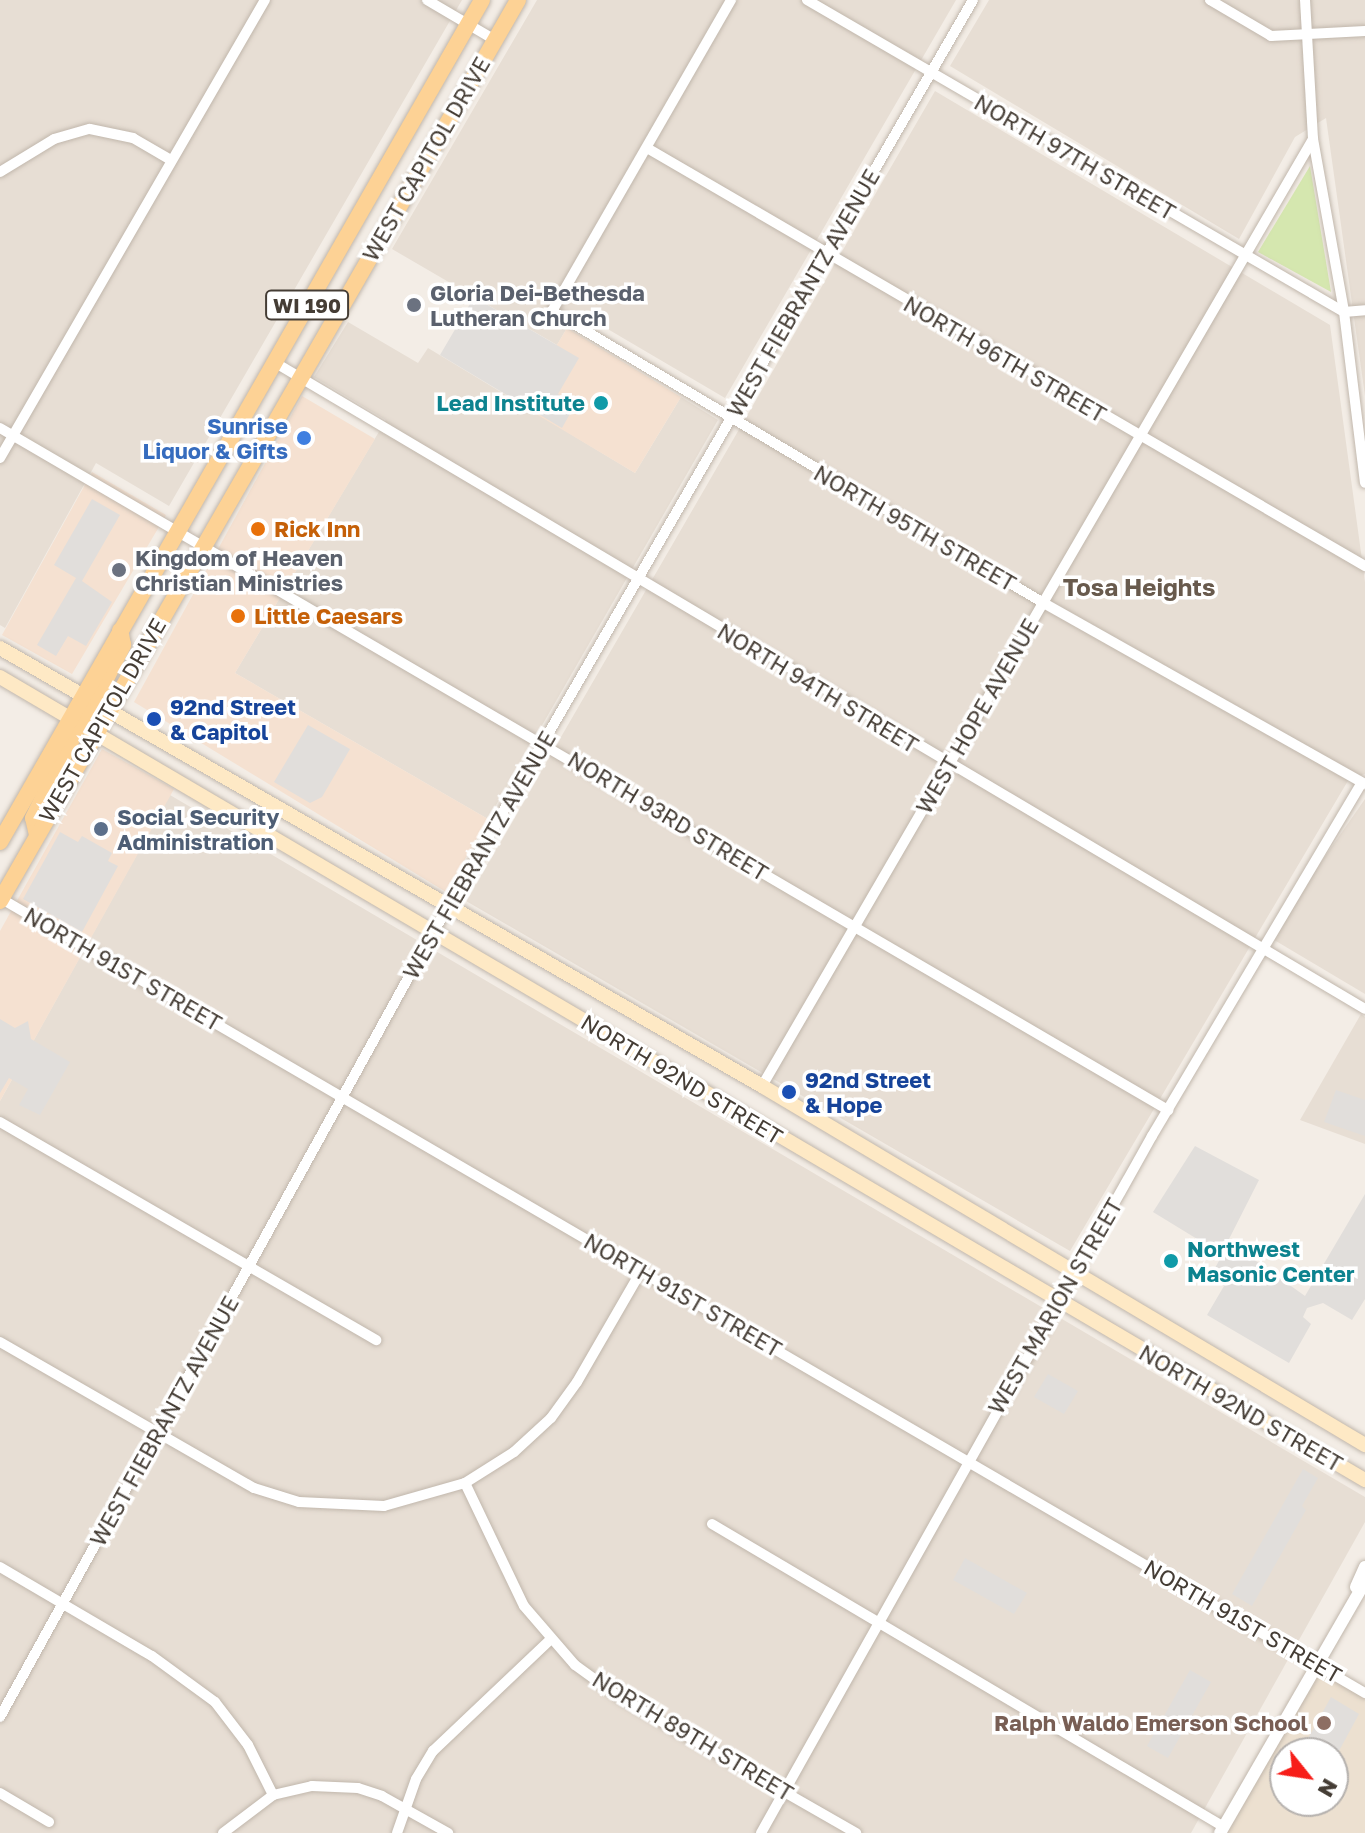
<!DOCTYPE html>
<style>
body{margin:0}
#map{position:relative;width:1365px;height:1833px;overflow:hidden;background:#f3ede6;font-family:"Golos Text",sans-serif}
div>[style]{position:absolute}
.residential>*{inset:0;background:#e7ded4}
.commercial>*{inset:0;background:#f5e1d1}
.education>*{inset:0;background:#ece0d0}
.green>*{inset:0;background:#d5e7af}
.parking>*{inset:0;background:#e1dedb}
.roads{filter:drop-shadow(0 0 2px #c1b7ac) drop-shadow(0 0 2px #c1b7ac)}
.minor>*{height:10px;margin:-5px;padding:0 5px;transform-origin:5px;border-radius:5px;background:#fff}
.tertiary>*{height:12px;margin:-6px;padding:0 6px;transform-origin:6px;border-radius:6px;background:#fff}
.secondary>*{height:14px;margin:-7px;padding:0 7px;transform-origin:7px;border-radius:7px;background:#fee9c5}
.primary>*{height:16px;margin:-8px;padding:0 8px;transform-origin:8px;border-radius:8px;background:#fdd295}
.dots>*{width:22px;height:22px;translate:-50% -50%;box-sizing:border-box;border:4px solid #fff;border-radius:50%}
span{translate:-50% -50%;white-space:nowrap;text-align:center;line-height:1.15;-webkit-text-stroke:7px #fff;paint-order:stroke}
.shield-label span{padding:2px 6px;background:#fff;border:2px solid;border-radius:6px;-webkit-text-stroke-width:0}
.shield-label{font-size:20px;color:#453d35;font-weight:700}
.street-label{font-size:22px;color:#453d35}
.worship-label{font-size:22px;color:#5b616d;font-weight:700}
.left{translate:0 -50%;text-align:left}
.culture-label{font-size:22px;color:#0d838f;font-weight:700}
.right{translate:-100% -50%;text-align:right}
.shop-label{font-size:22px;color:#366cbe;font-weight:700}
.food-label{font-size:22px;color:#c56008;font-weight:700}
.transit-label{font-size:22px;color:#164399;font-weight:700}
.service-label{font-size:22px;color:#4e5e75;font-weight:700}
.education-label{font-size:22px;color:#785e54;font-weight:700}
.neighbourhood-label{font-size:24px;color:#685a4d;font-weight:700}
.north{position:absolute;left:1269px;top:1737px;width:80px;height:80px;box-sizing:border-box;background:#fff;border:2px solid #b5b1ae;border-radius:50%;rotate:120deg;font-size:22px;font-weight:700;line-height:32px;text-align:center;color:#453d35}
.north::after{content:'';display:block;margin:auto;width:28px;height:36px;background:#f71e19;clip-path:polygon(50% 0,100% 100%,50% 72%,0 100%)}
</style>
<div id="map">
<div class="residential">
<i style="clip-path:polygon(0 0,462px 0,169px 506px,96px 463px,5px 628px,0 625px)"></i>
<i style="clip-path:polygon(537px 0,956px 0,725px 398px,577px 311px,557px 345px,392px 249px)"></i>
<i style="clip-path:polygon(989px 0,1365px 0,1365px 396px,1326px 118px,1295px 137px,1239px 239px,950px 66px)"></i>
<i style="clip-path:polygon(935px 91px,1330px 325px,1365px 582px,1365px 774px,1349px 779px,1070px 1251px,466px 901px)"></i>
<i style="clip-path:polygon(348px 322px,418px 363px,428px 348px,635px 473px,681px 397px,718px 420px,488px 819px,235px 673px,386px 420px,314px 377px)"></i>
<i style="clip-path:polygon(170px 795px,1365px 1497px,1365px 1522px,1191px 1833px,0 1833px,0 1101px)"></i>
<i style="clip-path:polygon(1365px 799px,1365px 994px,1269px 937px)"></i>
<i style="clip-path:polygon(1361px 1014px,1365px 1017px,1365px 1144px,1300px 1120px)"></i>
</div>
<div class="commercial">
<i style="clip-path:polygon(567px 328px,681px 397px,635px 473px,521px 405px)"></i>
<i style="clip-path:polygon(302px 396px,375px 439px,235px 673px,488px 819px,446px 892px,134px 702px)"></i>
<i style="clip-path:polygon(92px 472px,166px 515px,72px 674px,2px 635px)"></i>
<i style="clip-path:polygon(102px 749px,174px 789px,0 1101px,0 931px)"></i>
</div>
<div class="education">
<i style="clip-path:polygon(evenodd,1317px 1664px,1365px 1693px,1365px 1833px,1220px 1833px,1317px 1664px,1285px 1753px,1333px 1753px,1333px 1801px,1285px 1801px,1285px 1753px)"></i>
</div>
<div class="green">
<i style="clip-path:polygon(1310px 166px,1331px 292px,1258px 252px)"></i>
</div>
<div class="parking">
<i style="clip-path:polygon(474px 297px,579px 358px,558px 394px,575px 405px,562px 428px,440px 355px)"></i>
<i style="clip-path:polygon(92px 499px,120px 515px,82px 581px,112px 602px,86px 646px,68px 636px,56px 656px,37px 645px,76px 578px,54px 565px)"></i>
<i style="clip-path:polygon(308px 725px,350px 749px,322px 797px,310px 803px,274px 782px)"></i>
<i style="clip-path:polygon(60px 832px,78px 842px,82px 836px,112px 853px,108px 861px,118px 866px,82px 932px,23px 899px)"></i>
<i style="clip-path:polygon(0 1019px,15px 1028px,28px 1021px,31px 1039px,70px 1062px,40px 1115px,19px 1105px,28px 1089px,9px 1078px,0 1093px)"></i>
<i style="clip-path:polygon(1336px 1090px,1365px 1100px,1365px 1136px,1324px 1122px)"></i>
<i style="clip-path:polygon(1195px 1146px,1259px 1180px,1228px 1241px,1305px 1296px,1365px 1194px,1365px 1299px,1352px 1320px,1323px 1303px,1307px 1308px,1303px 1317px,1311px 1324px,1289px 1363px,1207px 1315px,1224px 1286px,1210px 1277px,1220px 1259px,1200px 1247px,1202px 1242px,1153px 1212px)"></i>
<i style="clip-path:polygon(1048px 1374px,1078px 1391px,1064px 1414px,1034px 1397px)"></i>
<i style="clip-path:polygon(1303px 1469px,1318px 1478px,1302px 1506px,1306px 1510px,1252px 1606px,1232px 1594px)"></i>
<i style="clip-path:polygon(965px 1558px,1027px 1593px,1014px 1614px,953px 1580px)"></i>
<i style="clip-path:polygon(1190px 1670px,1211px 1682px,1168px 1758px,1147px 1746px)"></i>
<i style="clip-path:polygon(1331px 1697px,1359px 1714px,1333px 1762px,1333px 1753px,1300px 1753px)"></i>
</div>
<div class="roads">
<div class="minor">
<i style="left:427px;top:0;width:79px;rotate:30.5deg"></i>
<i style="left:731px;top:0;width:359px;rotate:119.9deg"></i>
<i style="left:552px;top:311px;width:570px;rotate:30.71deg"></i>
<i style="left:1042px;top:602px;width:371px;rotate:29.4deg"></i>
<i style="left:807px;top:0;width:621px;rotate:30.16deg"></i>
<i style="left:1344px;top:312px;width:21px;rotate:-5deg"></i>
<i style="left:1210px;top:0;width:71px;rotate:30.5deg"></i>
<i style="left:1271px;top:36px;width:94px;rotate:-3deg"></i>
<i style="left:1305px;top:0;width:139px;rotate:86.7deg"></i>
<i style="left:1313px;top:139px;width:176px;rotate:79.8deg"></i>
<i style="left:1344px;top:312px;width:172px;rotate:83deg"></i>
<i style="left:647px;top:148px;width:831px;rotate:30.21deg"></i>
<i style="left:0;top:172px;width:63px;rotate:-31.4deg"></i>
<i style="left:54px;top:139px;width:37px;rotate:-16deg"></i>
<i style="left:90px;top:129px;width:44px;rotate:11.8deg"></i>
<i style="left:133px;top:138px;width:44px;rotate:30.1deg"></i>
<i style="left:274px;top:362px;width:1268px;rotate:30.67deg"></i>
<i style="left:0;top:428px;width:1353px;rotate:30.28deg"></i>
<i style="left:0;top:458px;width:529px;rotate:-59.95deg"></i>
<i style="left:0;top:898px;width:1580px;rotate:30.22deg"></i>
<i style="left:762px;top:1086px;width:1096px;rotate:-59.81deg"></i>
<i style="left:0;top:1122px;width:435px;rotate:30.1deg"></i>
<i style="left:0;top:1342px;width:293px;rotate:29.9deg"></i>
<i style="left:254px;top:1488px;width:47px;rotate:17.3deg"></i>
<i style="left:299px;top:1502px;width:85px;rotate:2.7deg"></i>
<i style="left:384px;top:1506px;width:84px;rotate:-15.9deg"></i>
<i style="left:465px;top:1483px;width:58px;rotate:-32.3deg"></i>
<i style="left:514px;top:1452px;width:50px;rotate:-42.6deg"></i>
<i style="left:551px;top:1418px;width:44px;rotate:-54.2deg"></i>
<i style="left:577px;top:1382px;width:128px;rotate:-60deg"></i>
<i style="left:465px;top:1483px;width:136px;rotate:64.4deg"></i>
<i style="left:524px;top:1606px;width:78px;rotate:49.2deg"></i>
<i style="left:575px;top:1665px;width:58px;rotate:35.9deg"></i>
<i style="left:622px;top:1699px;width:270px;rotate:29.8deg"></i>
<i style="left:712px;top:1524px;width:595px;rotate:30.62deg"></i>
<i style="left:0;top:1567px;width:176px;rotate:30.4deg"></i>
<i style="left:152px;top:1656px;width:78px;rotate:36.1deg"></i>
<i style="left:215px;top:1702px;width:54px;rotate:52.5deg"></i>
<i style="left:248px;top:1745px;width:56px;rotate:63.4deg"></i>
<i style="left:0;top:1717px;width:898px;rotate:-61.09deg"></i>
<i style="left:434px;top:931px;width:1076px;rotate:-59.93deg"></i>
<i style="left:0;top:1793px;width:57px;rotate:30.6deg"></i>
<i style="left:223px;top:1833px;width:63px;rotate:-37.2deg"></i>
<i style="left:273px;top:1795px;width:40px;rotate:-13deg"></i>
<i style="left:312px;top:1786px;width:46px;rotate:2.5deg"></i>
<i style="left:358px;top:1788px;width:25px;rotate:18deg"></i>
<i style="left:382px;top:1796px;width:76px;rotate:29.3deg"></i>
<i style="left:397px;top:1833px;width:57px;rotate:-70.6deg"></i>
<i style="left:416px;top:1779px;width:33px;rotate:-59deg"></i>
<i style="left:433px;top:1751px;width:161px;rotate:-43.5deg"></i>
<i style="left:761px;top:1833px;width:799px;rotate:-60.71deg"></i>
<i style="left:1152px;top:1136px;width:408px;rotate:-59.3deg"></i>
</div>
<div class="tertiary">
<i style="left:1356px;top:1587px;width:22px;rotate:-66deg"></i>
<i style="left:1220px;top:1833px;width:290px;rotate:-60deg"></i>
</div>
<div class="secondary">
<i style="left:0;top:648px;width:879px;rotate:29.89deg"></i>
<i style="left:762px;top:1086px;width:702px;rotate:30.77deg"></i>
<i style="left:0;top:677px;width:1584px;rotate:30.47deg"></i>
</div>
<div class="primary">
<i style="left:93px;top:724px;width:15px;rotate:-98deg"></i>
<i style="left:91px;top:709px;width:72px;rotate:-63.4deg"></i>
<i style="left:123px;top:645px;width:15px;rotate:-101deg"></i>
<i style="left:37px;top:835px;width:17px;rotate:-103deg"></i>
<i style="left:33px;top:818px;width:106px;rotate:-63.7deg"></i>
<i style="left:80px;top:723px;width:22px;rotate:-82deg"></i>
<i style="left:0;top:842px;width:970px;rotate:-60.21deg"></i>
<i style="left:0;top:901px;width:1039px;rotate:-60.1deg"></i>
</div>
</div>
<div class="dots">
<i style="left:414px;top:305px;background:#6b7280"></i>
<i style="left:601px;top:403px;background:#0f9aa8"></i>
<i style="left:304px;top:438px;background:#3f7fe0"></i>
<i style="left:258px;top:529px;background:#e8710a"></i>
<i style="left:119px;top:570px;background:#6b7280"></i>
<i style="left:238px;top:616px;background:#e8710a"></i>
<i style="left:154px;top:719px;background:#1a4fb4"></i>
<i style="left:101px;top:829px;background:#5c6f8a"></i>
<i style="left:789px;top:1092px;background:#1a4fb4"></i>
<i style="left:1171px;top:1261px;background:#0f9aa8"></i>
<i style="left:1324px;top:1723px;background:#8d6e63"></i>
</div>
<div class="shield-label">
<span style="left:307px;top:305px">WI 190</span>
</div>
<div class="street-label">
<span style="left:1075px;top:157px;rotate:30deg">NORTH 97TH STREET</span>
<span style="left:426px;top:159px;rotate:-60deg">WEST CAPITOL DRIVE</span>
<span style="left:803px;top:293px;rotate:-60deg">WEST FIEBRANTZ AVENUE</span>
<span style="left:1005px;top:359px;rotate:30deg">NORTH 96TH STREET</span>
<span style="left:915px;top:528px;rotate:30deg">NORTH 95TH STREET</span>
<span style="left:818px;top:688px;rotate:31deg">NORTH 94TH STREET</span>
<span style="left:977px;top:716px;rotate:-60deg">WEST HOPE AVENUE</span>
<span style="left:102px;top:720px;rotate:-60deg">WEST CAPITOL DRIVE</span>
<span style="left:668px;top:816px;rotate:31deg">NORTH 93RD STREET</span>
<span style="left:479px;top:855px;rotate:-60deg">WEST FIEBRANTZ AVENUE</span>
<span style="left:123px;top:969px;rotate:30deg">NORTH 91ST STREET</span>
<span style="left:682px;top:1079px;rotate:31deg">NORTH 92ND STREET</span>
<span style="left:683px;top:1295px;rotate:30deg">NORTH 91ST STREET</span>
<span style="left:1055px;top:1306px;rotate:-60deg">WEST MARION STREET</span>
<span style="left:1241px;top:1408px;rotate:30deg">NORTH 92ND STREET</span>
<span style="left:164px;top:1421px;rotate:-61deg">WEST FIEBRANTZ AVENUE</span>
<span style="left:1243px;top:1621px;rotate:30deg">NORTH 91ST STREET</span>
<span style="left:693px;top:1736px;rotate:31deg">NORTH 89TH STREET</span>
</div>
<div class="worship-label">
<span class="left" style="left:430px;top:305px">Gloria Dei-Bethesda<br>Lutheran Church</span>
<span class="left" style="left:135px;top:570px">Kingdom of Heaven<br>Christian Ministries</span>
</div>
<div class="culture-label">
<span class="right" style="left:585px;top:403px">Lead Institute</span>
<span class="left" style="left:1187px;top:1261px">Northwest<br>Masonic Center</span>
</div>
<div class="shop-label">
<span class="right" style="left:288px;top:438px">Sunrise<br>Liquor &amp; Gifts</span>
</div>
<div class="food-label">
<span class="left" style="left:274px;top:529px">Rick Inn</span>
<span class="left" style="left:254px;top:616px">Little Caesars</span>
</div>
<div class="transit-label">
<span class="left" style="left:170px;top:719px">92nd Street<br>&amp; Capitol</span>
<span class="left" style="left:805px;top:1092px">92nd Street<br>&amp; Hope</span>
</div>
<div class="service-label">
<span class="left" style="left:117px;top:829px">Social Security<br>Administration</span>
</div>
<div class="education-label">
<span class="right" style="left:1308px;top:1723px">Ralph Waldo Emerson School</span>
</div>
<div class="neighbourhood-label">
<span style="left:1139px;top:587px">Tosa Heights</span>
</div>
<div class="north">N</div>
</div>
